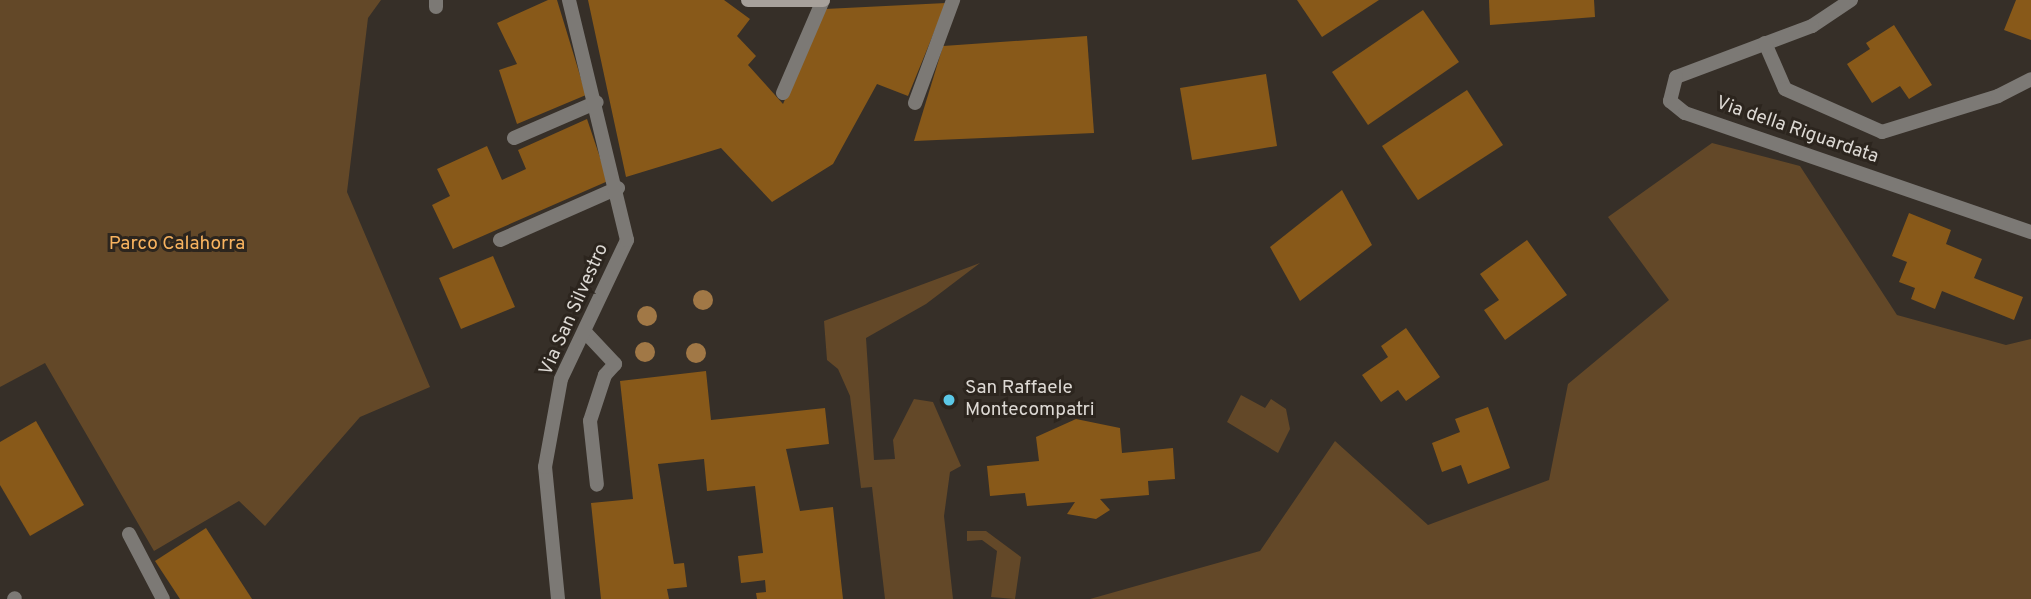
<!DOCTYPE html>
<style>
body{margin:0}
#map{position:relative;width:2031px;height:599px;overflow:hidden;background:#362f28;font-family:Overpass,sans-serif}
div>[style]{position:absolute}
.green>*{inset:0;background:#634828}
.building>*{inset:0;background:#885919}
.lane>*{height:14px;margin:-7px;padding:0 7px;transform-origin:7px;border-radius:7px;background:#7c7975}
.street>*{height:14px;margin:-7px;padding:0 7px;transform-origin:7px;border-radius:7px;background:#7c7975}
.secondary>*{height:14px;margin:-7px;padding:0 7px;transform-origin:7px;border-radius:7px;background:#a7a19b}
.trees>*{width:20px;height:20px;margin:-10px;border-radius:50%;background:#a17846}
.dots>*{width:19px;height:19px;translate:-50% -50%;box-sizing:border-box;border:4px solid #2c251e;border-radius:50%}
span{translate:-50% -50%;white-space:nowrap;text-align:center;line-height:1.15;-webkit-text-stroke:6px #2c251e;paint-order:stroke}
.street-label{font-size:19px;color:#ddd9d4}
.park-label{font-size:19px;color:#f8b35f}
.poi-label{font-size:19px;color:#ddd9d4}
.left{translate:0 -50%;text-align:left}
</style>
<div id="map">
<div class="green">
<i style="clip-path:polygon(0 0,381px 0,368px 18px,347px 192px,430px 387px,360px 417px,265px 526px,239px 501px,154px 551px,45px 363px,0 387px)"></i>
<i style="clip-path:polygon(1712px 143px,1800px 166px,1897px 315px,2006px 345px,2031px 339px,2031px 599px,1090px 599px,1260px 551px,1335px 441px,1428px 525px,1549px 480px,1568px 384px,1669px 300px,1608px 217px)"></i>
<i style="clip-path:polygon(980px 263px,926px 304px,866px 338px,874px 460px,895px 459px,893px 440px,914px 399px,933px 402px,961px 466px,950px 472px,944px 516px,953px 599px,885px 599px,872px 487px,861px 488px,850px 396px,838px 369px,827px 360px,824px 321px)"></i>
<i style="clip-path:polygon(1241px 395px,1265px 408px,1271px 399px,1286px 409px,1290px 429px,1278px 453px,1227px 422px)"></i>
<i style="clip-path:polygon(967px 531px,986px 531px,1021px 557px,1015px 599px,991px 597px,997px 551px,982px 540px,967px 541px)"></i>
</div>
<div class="building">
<i style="clip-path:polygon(548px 0,557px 0,586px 95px,517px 124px,499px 70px,517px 64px,497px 23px)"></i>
<i style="clip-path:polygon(588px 0,724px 0,750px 19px,737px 36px,756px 56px,748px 65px,783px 104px,825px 9px,946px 3px,908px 96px,877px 84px,833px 164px,772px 202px,721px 148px,626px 177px)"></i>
<i style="clip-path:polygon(1297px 0,1379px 0,1322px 37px)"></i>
<i style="clip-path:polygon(1489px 0,1594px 0,1595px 17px,1490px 25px)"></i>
<i style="clip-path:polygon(2016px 0,2031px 0,2031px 40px,2004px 30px)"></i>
<i style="clip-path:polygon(1423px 10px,1459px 62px,1368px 125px,1332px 72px)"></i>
<i style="clip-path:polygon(1894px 25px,1932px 85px,1909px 99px,1900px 86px,1872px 103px,1847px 64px,1870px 49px,1866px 43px)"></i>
<i style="clip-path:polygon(1087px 36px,1094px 133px,914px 141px,943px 46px)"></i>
<i style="clip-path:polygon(1266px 74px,1277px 146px,1192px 160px,1180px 88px)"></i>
<i style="clip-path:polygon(1467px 90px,1503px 145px,1418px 200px,1382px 146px)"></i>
<i style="clip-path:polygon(587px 119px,608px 181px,453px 249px,432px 205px,450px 196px,437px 169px,487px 146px,502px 180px,526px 169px,518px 150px)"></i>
<i style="clip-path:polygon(1342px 190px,1372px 245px,1300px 301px,1270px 247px)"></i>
<i style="clip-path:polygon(1909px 213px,1951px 230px,1946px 244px,1982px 259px,1974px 278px,2023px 297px,2014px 320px,1942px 291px,1935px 309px,1911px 299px,1915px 288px,1899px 282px,1907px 262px,1892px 256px)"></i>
<i style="clip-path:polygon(1527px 240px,1567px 295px,1505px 340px,1484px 310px,1499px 300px,1480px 274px)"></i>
<i style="clip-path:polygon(493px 256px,515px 307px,461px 329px,439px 278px)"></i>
<i style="clip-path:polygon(1406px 328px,1440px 377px,1406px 401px,1398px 390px,1381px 402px,1362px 375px,1388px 357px,1381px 346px)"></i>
<i style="clip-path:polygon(706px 371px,711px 420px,825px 408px,829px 444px,786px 449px,800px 511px,833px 507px,843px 599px,757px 599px,756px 593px,766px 592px,765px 580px,741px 583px,738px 556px,763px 553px,755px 486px,707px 491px,704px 459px,658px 464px,674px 564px,684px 563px,687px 587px,667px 589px,669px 599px,601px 599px,591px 503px,633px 499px,620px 381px)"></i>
<i style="clip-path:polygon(1488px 407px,1510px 468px,1468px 484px,1461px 465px,1442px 472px,1432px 443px,1460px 432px,1455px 419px)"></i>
<i style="clip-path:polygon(1076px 419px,1120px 428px,1122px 453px,1173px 448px,1175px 479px,1148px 481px,1149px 495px,1100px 499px,1110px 510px,1096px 519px,1067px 514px,1075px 502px,1027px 506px,1025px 493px,990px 496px,987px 466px,1039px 461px,1036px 437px)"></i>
<i style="clip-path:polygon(36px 421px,84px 505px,30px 536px,0 485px,0 442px)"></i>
<i style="clip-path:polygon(206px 528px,252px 599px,180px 599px,155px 561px)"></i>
</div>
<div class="lane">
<i style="left:436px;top:7px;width:7px;rotate:-90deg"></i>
<i style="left:783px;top:93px;width:101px;rotate:-66.7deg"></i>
<i style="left:915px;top:103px;width:110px;rotate:-69.7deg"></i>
<i style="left:514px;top:138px;width:90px;rotate:-23.4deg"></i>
<i style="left:500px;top:240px;width:129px;rotate:-23.8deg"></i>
<i style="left:585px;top:332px;width:44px;rotate:46.8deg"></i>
<i style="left:615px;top:364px;width:15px;rotate:132deg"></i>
<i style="left:605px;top:375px;width:48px;rotate:108.1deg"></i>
<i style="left:590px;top:421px;width:64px;rotate:83.8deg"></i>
<i style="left:129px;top:534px;width:73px;rotate:62.4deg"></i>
<i style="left:14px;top:599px;width:1px;rotate:-45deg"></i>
</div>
<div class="street">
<i style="left:1851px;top:0;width:47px;rotate:146.3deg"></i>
<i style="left:1812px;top:26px;width:145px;rotate:159.4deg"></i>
<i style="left:1676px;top:77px;width:25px;rotate:104deg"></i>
<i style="left:1670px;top:101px;width:19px;rotate:39deg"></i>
<i style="left:1685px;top:113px;width:366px;rotate:19deg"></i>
<i style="left:1765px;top:43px;width:50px;rotate:66.5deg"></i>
<i style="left:1785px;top:89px;width:106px;rotate:23.9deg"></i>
<i style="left:1882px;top:132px;width:121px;rotate:-17.2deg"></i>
<i style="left:1998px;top:96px;width:37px;rotate:-27deg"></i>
<i style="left:558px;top:599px;width:133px;rotate:-95.6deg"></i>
<i style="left:545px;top:467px;width:89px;rotate:-79.7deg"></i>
<i style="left:561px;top:379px;width:154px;rotate:-64.6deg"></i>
<i style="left:627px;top:240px;width:247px;rotate:-103.6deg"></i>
</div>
<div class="secondary">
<i style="left:748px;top:0;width:75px"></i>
</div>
<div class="trees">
<i style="left:703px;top:300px"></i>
<i style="left:647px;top:316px"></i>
<i style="left:645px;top:352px"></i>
<i style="left:696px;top:353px"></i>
</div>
<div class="dots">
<i style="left:949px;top:400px;background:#5bc8e7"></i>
</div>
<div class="street-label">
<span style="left:1797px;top:131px;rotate:19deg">Via della Riguardata</span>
<span style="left:575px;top:310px;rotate:-66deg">Via San Silvestro</span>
</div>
<div class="park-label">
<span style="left:177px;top:245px">Parco Calahorra</span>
</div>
<div class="poi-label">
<span class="left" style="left:965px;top:400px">San Raffaele<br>Montecompatri</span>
</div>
</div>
